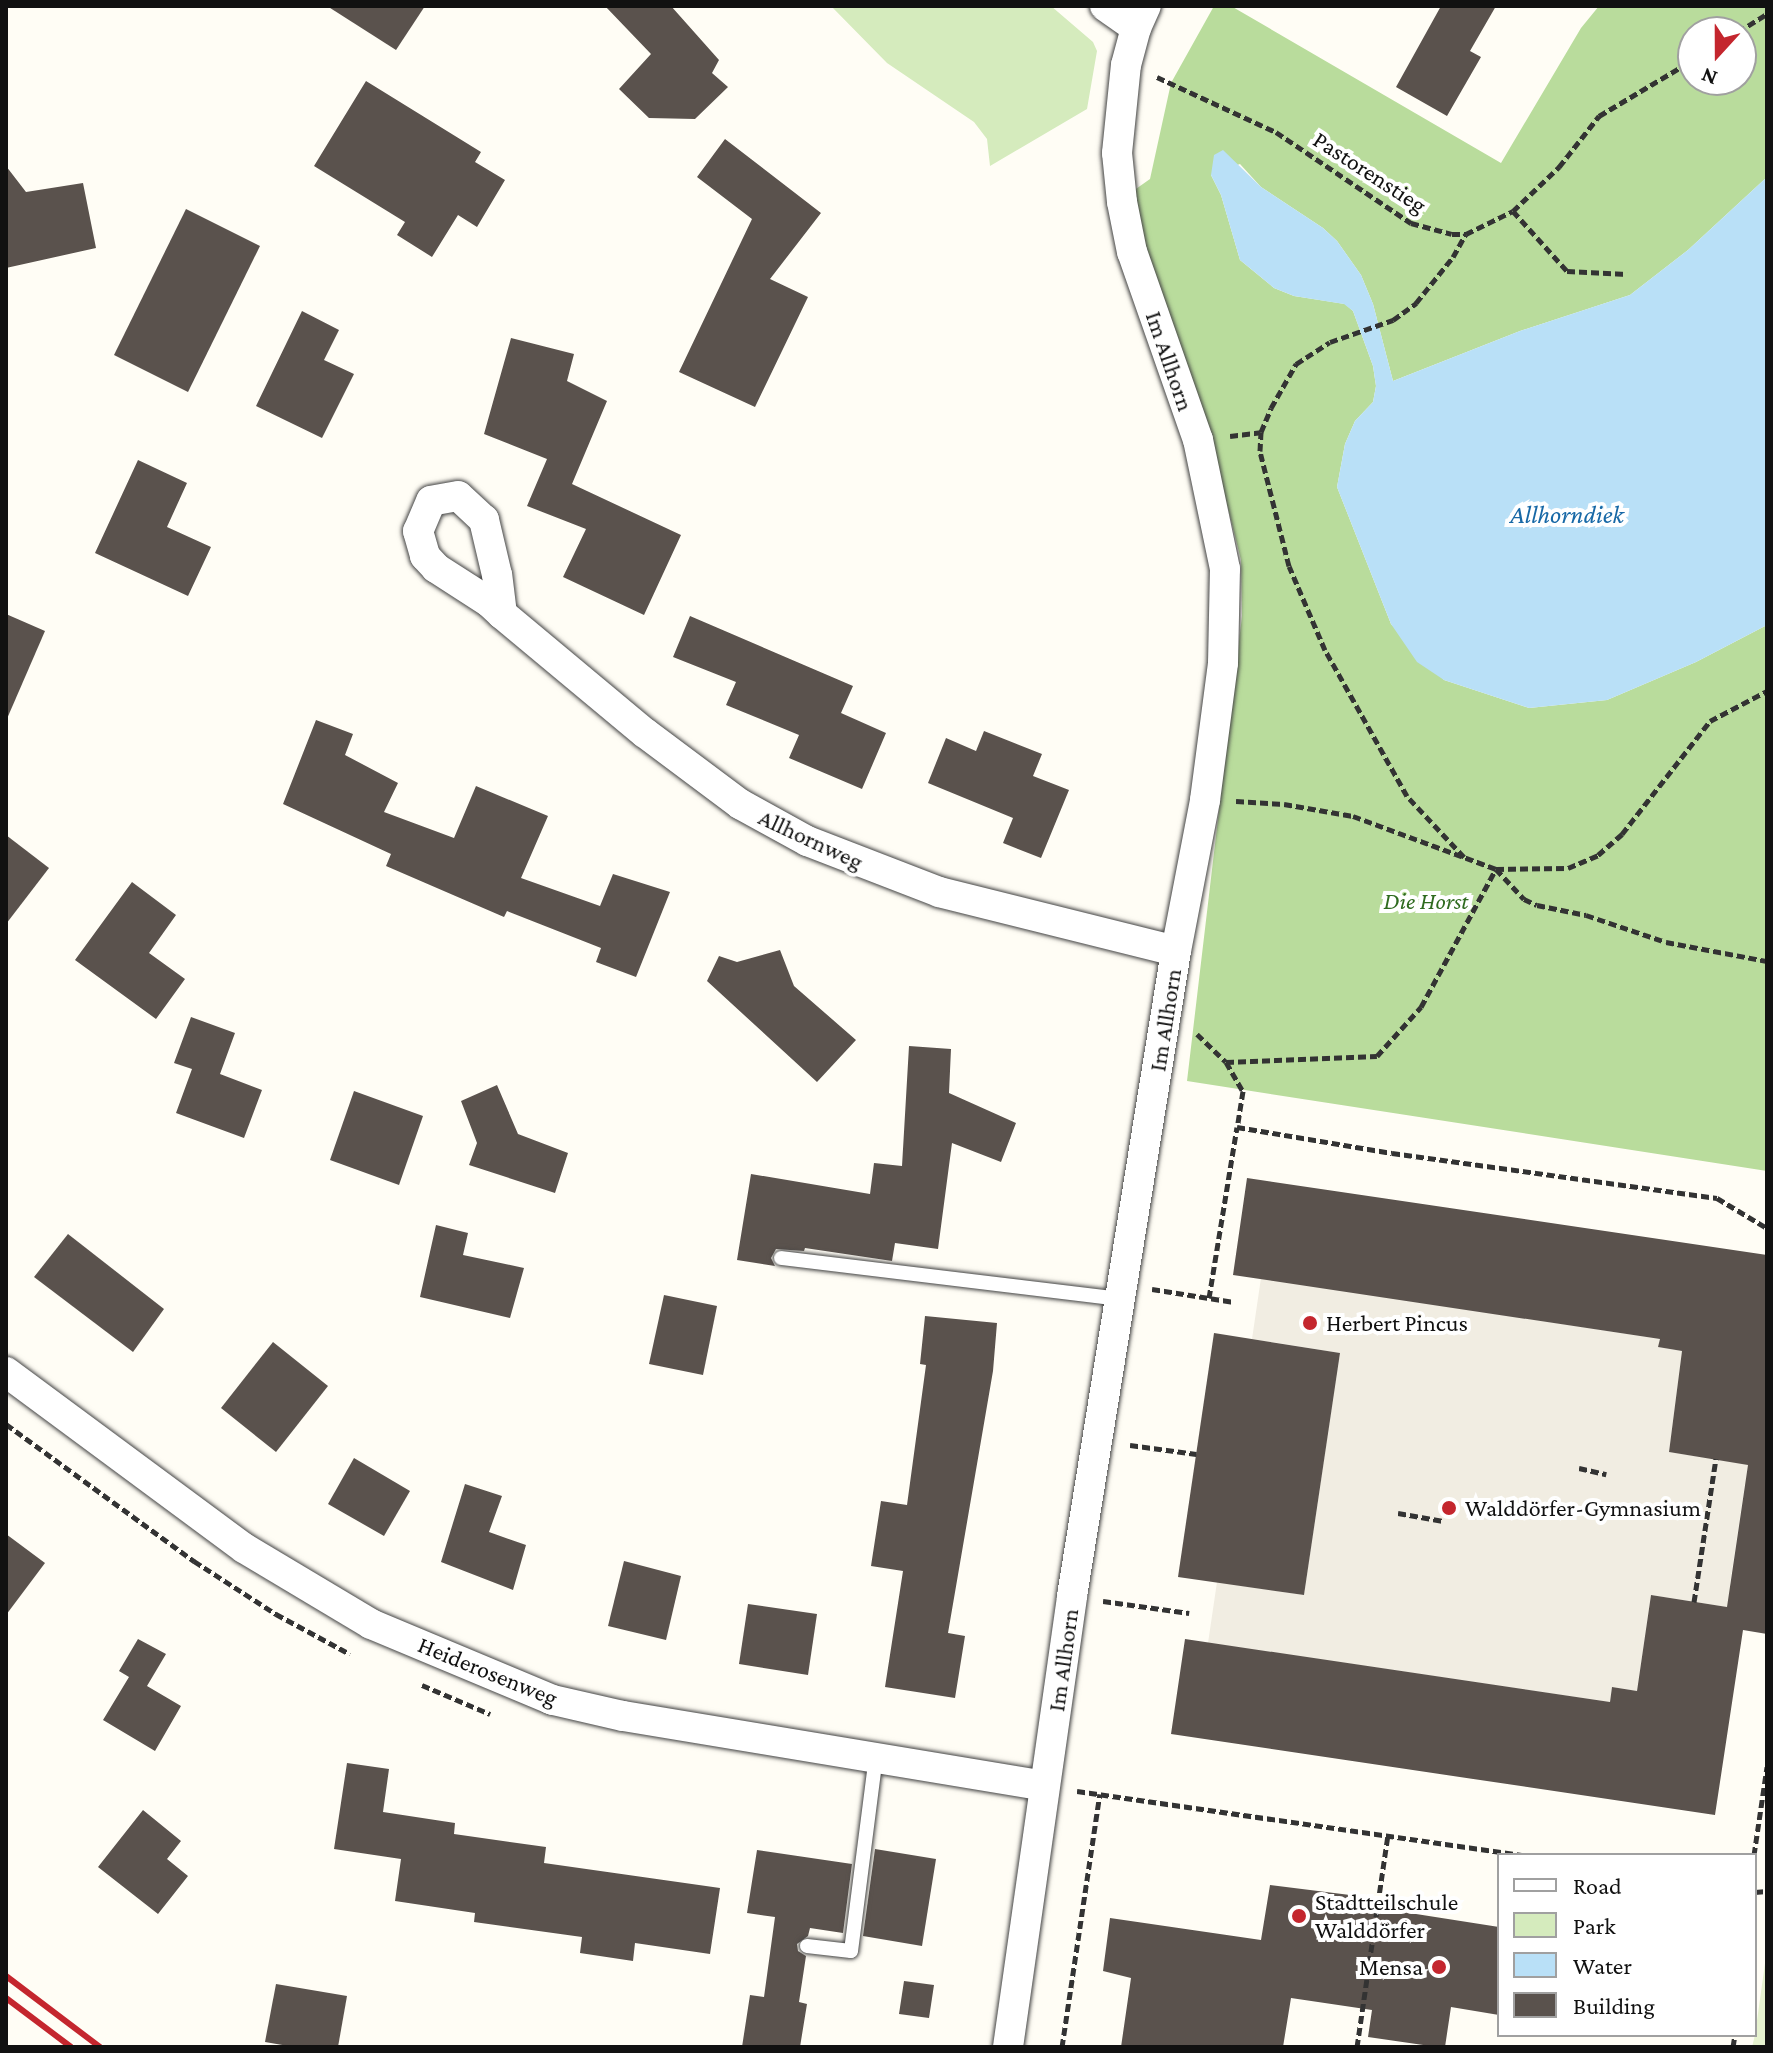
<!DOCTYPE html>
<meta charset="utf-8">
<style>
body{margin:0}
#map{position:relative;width:1773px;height:2053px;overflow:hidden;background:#fffdf5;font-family:"Crimson Pro",serif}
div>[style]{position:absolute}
.green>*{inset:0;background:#d5ebbd}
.forest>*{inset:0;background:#b9dc9c}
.pitch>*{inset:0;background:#e6f2cf}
.plaza>*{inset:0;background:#f1ede2}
.water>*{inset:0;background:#b9e0f7}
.building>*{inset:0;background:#5a524d}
.path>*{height:5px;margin-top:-2.5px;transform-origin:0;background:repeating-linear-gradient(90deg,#333 0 8px,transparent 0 12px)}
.roads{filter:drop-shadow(0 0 2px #444) drop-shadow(0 0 2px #444)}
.service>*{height:14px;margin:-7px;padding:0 7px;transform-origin:7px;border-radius:7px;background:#fff}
.minor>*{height:30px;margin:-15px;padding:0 15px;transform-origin:15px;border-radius:15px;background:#fff}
.rail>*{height:6px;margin:-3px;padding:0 3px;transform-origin:3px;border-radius:3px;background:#c4262e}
.dots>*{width:22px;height:22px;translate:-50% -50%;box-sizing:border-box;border:4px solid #fff;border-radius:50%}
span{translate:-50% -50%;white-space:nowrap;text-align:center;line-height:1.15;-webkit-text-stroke:8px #fff;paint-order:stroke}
.street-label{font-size:24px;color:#111}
.park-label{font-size:24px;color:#2f6b1f;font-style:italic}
.poi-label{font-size:24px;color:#111}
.left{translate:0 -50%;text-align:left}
.right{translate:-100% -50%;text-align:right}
.water-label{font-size:26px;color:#1768a6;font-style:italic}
.frame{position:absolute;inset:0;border:8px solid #111;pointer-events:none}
.legend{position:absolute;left:1497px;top:1853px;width:260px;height:184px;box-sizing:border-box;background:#fff;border:2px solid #a0a0a0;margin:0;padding:10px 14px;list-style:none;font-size:24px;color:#111}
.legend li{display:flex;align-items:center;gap:16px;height:40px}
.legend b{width:40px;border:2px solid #a0a0a0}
.north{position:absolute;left:1677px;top:16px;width:80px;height:80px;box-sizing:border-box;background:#fff;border:2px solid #a0a0a0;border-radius:50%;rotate:201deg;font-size:22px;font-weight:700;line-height:32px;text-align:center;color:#111}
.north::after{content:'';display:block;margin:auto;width:28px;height:36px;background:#c4262e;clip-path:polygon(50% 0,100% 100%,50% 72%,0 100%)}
</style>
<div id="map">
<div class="green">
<i style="clip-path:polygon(831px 6px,1051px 6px,1093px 42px,1097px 51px,1087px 109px,990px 166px,987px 139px,974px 122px,887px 63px)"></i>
</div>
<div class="forest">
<i style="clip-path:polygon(evenodd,1214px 6px,1231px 6px,1501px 163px,1581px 28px,1599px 6px,1767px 6px,1767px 177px,1688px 250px,1630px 295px,1520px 331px,1393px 381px,1373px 304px,1361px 275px,1337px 241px,1323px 228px,1261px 187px,1240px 164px,1211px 175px,1221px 195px,1240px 260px,1274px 288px,1294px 296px,1345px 304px,1353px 311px,1373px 366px,1376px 386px,1373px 402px,1355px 421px,1345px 444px,1337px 487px,1391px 624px,1444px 680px,1529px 708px,1607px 700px,1696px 662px,1767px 625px,1767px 1171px,1187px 1081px,1242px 616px,1241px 560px,1209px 433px,1138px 235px,1133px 191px,1150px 179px,1171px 83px,1214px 6px,1693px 32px,1741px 32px,1741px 80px,1693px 80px,1693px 32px)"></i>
</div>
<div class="pitch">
<i style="clip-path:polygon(1767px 1949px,1767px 2047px,1752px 2047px,1755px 2035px)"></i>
</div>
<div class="plaza">
<i style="clip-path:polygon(1261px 1278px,1660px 1339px,1659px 1347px,1682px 1351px,1669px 1452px,1766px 1467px,1745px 1484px,1730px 1584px,1746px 1610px,1651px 1595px,1637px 1691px,1612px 1687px,1610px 1702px,1208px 1643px,1217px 1582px,1304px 1595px,1340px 1353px,1252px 1339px)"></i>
</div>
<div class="water">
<i style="clip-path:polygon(1223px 150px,1261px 187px,1323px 228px,1337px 241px,1361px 275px,1373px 304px,1393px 381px,1520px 331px,1630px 295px,1688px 250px,1767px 177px,1767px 625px,1696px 662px,1607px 700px,1529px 708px,1444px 680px,1417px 662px,1391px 624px,1337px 487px,1345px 444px,1355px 421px,1373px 402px,1376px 386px,1373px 366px,1353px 311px,1344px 304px,1294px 296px,1274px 288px,1240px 260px,1221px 195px,1211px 175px,1214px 155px)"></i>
</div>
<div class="building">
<i style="clip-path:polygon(327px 6px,425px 6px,396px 50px)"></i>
<i style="clip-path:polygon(605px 6px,671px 6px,719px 60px,712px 73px,728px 87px,695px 119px,649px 118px,619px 89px,651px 54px)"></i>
<i style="clip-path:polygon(1441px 6px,1496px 6px,1470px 51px,1481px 57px,1447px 116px,1396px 87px)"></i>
<i style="clip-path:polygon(366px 81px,481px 152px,475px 162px,505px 180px,477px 227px,458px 215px,432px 257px,397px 235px,405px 222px,314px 166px)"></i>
<i style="clip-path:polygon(725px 139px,821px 213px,770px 279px,808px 297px,755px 407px,679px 372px,752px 219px,697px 177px)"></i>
<i style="clip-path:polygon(6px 166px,26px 192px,83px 183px,96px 248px,6px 268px)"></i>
<i style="clip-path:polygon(186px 209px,260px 246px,188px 392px,114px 355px)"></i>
<i style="clip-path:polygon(302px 311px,339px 330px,324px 360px,354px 374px,322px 438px,256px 406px)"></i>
<i style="clip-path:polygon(511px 338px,574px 354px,567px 381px,607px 401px,572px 484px,681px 535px,644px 615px,563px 577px,586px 529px,527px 506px,547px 459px,484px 434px)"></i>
<i style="clip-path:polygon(138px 460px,187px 483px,167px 527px,211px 547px,188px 596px,95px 553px)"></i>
<i style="clip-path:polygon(6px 614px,45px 631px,6px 721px)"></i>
<i style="clip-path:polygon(690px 616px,853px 686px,841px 713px,886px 733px,862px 789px,789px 758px,799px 735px,726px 705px,736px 682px,673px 657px)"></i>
<i style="clip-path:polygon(316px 720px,353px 734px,345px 755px,398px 783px,384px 812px,454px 838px,476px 786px,548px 816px,521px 878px,600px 906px,613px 874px,670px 892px,636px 977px,596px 962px,601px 948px,507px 911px,504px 917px,386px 866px,391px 854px,283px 804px)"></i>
<i style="clip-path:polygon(984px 731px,1042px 754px,1033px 776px,1069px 790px,1041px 858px,1003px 843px,1013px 818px,928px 783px,946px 738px,976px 751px)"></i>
<i style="clip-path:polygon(6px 835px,49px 868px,6px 924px)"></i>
<i style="clip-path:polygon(132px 882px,176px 915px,149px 953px,185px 979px,156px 1019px,75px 960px)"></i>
<i style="clip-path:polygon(780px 950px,794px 986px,856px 1040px,817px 1082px,707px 981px,719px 956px,737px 962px)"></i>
<i style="clip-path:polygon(191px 1017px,235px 1033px,220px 1074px,262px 1090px,244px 1138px,176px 1113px,192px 1069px,174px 1063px)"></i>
<i style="clip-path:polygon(909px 1046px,951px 1049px,949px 1093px,1016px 1123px,1001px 1162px,952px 1143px,938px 1249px,895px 1243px,892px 1261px,805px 1248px,804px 1251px,776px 1249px,771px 1258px,775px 1266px,737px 1260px,751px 1174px,870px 1194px,874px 1163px,902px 1166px)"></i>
<i style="clip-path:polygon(497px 1085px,518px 1134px,568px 1153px,555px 1193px,469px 1165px,477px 1143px,461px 1101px)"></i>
<i style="clip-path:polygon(354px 1091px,423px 1116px,399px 1185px,330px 1160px)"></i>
<i style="clip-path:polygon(1247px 1178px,1767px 1255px,1767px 1634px,1743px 1630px,1715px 1815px,1171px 1734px,1185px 1639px,1610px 1702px,1612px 1687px,1637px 1691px,1651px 1595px,1727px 1607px,1748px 1465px,1669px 1452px,1682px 1351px,1658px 1347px,1660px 1339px,1233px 1275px)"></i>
<i style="clip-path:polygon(436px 1225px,468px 1233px,463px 1255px,524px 1268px,510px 1318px,420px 1297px)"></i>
<i style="clip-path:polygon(68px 1234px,164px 1309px,133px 1352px,34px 1277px)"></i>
<i style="clip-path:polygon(664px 1295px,717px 1306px,703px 1375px,649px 1364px)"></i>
<i style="clip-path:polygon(925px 1316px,997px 1323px,993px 1371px,948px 1633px,965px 1636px,955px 1698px,885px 1687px,903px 1571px,871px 1566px,881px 1501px,907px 1505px,926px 1365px,920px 1364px)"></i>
<i style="clip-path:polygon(1214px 1333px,1340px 1353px,1304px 1595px,1178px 1577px)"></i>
<i style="clip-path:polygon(273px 1342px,328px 1386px,276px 1452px,221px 1408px)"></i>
<i style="clip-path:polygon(354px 1458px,410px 1491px,384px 1536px,328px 1504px)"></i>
<i style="clip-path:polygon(465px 1484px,502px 1496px,489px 1532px,526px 1545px,513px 1590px,441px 1562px)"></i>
<i style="clip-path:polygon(6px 1534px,45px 1563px,6px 1615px)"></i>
<i style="clip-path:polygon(624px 1561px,681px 1576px,666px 1640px,608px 1626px)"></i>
<i style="clip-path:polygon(748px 1604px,817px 1614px,808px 1675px,739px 1664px)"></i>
<i style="clip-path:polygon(138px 1639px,166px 1654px,147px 1686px,181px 1706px,155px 1751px,103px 1720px,129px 1677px,119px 1671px)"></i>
<i style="clip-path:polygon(347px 1763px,389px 1769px,383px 1812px,455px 1823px,454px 1834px,546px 1847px,544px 1863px,720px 1888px,710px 1954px,635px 1943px,633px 1961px,580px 1953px,582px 1937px,474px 1922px,475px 1913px,395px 1901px,401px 1859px,334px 1849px)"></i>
<i style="clip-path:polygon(143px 1810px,181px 1841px,167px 1859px,188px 1876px,158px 1914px,98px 1867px)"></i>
<i style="clip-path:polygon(875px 1849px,936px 1859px,922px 1946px,863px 1936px)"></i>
<i style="clip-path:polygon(757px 1850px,852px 1864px,843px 1933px,810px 1928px,808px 1936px,797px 1944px,798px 1951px,806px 1956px,799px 2002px,807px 2004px,800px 2047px,742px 2047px,750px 1995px,764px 1997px,775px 1917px,747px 1913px)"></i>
<i style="clip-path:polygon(1270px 1885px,1366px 1897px,1365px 1906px,1499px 1927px,1499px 2015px,1451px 2007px,1445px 2047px,1437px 2047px,1368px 2037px,1372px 2010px,1291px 1998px,1283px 2047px,1121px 2047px,1131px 1978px,1103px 1971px,1110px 1918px,1261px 1940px)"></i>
<i style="clip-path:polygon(904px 1981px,934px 1985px,929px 2018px,899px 2014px)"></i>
<i style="clip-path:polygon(276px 1984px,347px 1996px,338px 2047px,294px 2047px,265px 2042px)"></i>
</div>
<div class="path">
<i style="left:1738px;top:32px;width:34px;rotate:-32deg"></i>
<i style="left:1157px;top:77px;width:131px;rotate:24.8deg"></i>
<i style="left:1276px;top:132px;width:163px;rotate:34deg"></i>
<i style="left:1411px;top:223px;width:42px;rotate:15deg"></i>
<i style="left:1452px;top:234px;width:14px"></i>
<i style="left:1466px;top:234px;width:52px;rotate:-26.1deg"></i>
<i style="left:1513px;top:211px;width:64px;rotate:-43.7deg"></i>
<i style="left:1559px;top:167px;width:65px;rotate:-51.9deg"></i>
<i style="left:1599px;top:116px;width:109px;rotate:-30.8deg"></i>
<i style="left:1513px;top:211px;width:81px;rotate:48deg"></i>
<i style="left:1567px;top:271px;width:60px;rotate:2.9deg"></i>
<i style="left:1230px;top:436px;width:31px;rotate:-7deg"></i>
<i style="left:1236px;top:801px;width:48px;rotate:3.6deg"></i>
<i style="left:1284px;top:804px;width:70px;rotate:9.9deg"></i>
<i style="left:1353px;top:816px;width:153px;rotate:20.3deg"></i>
<i style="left:1496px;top:869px;width:41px;rotate:47deg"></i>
<i style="left:1524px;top:899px;width:14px;rotate:25deg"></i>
<i style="left:1537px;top:905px;width:50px;rotate:11.5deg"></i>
<i style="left:1586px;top:915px;width:84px;rotate:18.6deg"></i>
<i style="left:1666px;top:942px;width:103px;rotate:10.7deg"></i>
<i style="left:1464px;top:857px;width:83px;rotate:-133.1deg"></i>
<i style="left:1407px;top:796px;width:167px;rotate:-119.3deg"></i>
<i style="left:1325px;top:650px;width:91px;rotate:-113.2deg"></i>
<i style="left:1289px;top:566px;width:119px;rotate:-104.2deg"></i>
<i style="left:1260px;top:451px;width:19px;rotate:-87deg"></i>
<i style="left:1261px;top:432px;width:26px;rotate:-67deg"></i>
<i style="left:1271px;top:408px;width:51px;rotate:-60.4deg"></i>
<i style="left:1296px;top:364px;width:40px;rotate:-32.9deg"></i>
<i style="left:1330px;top:342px;width:67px;rotate:-19.2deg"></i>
<i style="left:1393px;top:320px;width:29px;rotate:-36deg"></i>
<i style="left:1416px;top:303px;width:59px;rotate:-51.2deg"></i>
<i style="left:1453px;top:257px;width:26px;rotate:-61deg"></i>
<i style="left:1197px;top:1034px;width:40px;rotate:44deg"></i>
<i style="left:1226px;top:1062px;width:34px;rotate:60deg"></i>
<i style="left:1243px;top:1091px;width:36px;rotate:99deg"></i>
<i style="left:1226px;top:1062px;width:151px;rotate:-2.3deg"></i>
<i style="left:1377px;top:1056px;width:66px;rotate:-48.1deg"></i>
<i style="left:1421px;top:1007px;width:157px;rotate:-61.5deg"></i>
<i style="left:1496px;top:869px;width:72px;rotate:-0.8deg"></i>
<i style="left:1568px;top:868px;width:33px;rotate:-23deg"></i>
<i style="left:1598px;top:855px;width:32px;rotate:-41deg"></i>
<i style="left:1622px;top:834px;width:143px;rotate:-52.1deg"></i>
<i style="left:1710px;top:721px;width:64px;rotate:-27.8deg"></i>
<i style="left:1152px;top:1289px;width:83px;rotate:9deg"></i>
<i style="left:1209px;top:1298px;width:173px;rotate:-80.7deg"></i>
<i style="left:1237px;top:1127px;width:157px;rotate:9.5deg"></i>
<i style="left:1392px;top:1153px;width:328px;rotate:7.9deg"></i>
<i style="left:1717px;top:1198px;width:58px;rotate:31deg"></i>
<i style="left:6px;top:1424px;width:233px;rotate:36.1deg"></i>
<i style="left:194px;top:1561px;width:98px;rotate:32.9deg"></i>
<i style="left:276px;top:1614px;width:84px;rotate:28.4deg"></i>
<i style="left:1130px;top:1445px;width:67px;rotate:7.8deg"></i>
<i style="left:1579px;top:1468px;width:28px;rotate:13deg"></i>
<i style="left:1398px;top:1513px;width:46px;rotate:10.1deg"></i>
<i style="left:1103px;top:1601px;width:87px;rotate:7.9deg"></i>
<i style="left:1694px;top:1602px;width:145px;rotate:-81.3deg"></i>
<i style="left:422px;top:1685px;width:74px;rotate:23.1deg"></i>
<i style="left:1077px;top:1791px;width:451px;rotate:8.2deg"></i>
<i style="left:1754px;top:1855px;width:89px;rotate:-81.6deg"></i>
<i style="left:1755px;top:1892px;width:12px;rotate:-5deg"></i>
<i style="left:1062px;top:2047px;width:256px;rotate:-81.5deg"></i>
<i style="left:1357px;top:2047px;width:214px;rotate:-81.7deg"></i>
<i style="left:1733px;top:2047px;width:12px;rotate:-81deg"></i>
</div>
<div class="roads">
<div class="service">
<i style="left:781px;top:1258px;width:341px;rotate:6.9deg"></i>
<i style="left:807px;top:1946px;width:44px;rotate:6.5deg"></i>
<i style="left:851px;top:1951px;width:196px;rotate:-82.7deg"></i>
</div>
<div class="minor">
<i style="left:1105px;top:6px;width:38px;rotate:35deg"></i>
<i style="left:502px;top:614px;width:39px;rotate:-97deg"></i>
<i style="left:497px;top:575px;width:57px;rotate:-103.3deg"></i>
<i style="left:484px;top:520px;width:35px;rotate:-137deg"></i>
<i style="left:458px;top:496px;width:27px;rotate:170deg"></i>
<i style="left:431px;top:501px;width:33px;rotate:113deg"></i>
<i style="left:418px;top:531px;width:26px;rotate:74deg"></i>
<i style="left:425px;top:556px;width:16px;rotate:47deg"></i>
<i style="left:436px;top:568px;width:63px;rotate:32.7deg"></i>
<i style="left:489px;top:602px;width:18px;rotate:43deg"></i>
<i style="left:502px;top:614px;width:186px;rotate:39.8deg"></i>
<i style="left:645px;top:733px;width:119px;rotate:36.8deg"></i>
<i style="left:740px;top:804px;width:77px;rotate:28.9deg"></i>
<i style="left:807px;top:841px;width:142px;rotate:21.1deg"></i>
<i style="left:939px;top:892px;width:244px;rotate:14deg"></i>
<i style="left:6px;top:1372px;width:296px;rotate:36.5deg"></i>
<i style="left:244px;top:1548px;width:148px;rotate:30.9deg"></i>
<i style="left:371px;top:1624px;width:197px;rotate:22.7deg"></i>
<i style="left:553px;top:1700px;width:72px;rotate:12.9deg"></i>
<i style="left:623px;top:1716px;width:427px;rotate:9.4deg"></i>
<i style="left:1008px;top:2047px;width:456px;rotate:-81.9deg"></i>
<i style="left:1072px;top:1596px;width:653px;rotate:-80.84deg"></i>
<i style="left:1176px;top:951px;width:154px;rotate:-79.1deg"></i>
<i style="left:1205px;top:800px;width:138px;rotate:-82.5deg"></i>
<i style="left:1223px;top:663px;width:94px;rotate:-88.8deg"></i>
<i style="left:1225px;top:569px;width:132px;rotate:-101.8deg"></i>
<i style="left:1198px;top:440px;width:199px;rotate:-109.3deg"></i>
<i style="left:1132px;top:252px;width:51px;rotate:-101.3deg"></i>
<i style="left:1122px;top:202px;width:49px;rotate:-95.8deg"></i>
<i style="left:1117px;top:153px;width:88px;rotate:-84.2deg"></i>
<i style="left:1126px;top:65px;width:38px;rotate:-75deg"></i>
<i style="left:1136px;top:28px;width:24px;rotate:-66deg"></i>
</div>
</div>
<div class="rail">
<i style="left:6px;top:1976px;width:118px;rotate:37.1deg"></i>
<i style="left:6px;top:1998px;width:81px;rotate:37deg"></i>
</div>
<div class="dots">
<i style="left:1310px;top:1323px;background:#c4262e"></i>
<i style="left:1449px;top:1508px;background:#c4262e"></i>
<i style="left:1299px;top:1916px;background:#c4262e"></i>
<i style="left:1439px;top:1967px;background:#c4262e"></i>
</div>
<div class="street-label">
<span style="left:1370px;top:172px;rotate:33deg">Pastorenstieg</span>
<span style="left:1170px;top:361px;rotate:71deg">Im Allhorn</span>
<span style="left:811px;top:839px;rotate:25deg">Allhornweg</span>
<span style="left:1165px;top:1020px;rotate:-81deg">Im Allhorn</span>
<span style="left:1063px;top:1660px;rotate:-82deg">Im Allhorn</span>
<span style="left:488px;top:1671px;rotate:22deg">Heiderosenweg</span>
</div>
<div class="park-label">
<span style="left:1426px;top:901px">Die Horst</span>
</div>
<div class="poi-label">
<span class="left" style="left:1326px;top:1323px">Herbert Pincus</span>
<span class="left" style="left:1465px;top:1508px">Walddörfer-Gymnasium</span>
<span class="left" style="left:1315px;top:1916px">Stadtteilschule<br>Walddörfer</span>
<span class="right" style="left:1423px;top:1967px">Mensa</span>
</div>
<div class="water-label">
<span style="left:1567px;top:515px">Allhorndiek</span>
</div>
<div class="frame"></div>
<ul class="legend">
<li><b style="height:10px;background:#fff"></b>Road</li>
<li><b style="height:22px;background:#d5ebbd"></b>Park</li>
<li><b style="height:22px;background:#b9e0f7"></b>Water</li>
<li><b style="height:22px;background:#5a524d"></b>Building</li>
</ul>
<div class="north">N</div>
</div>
